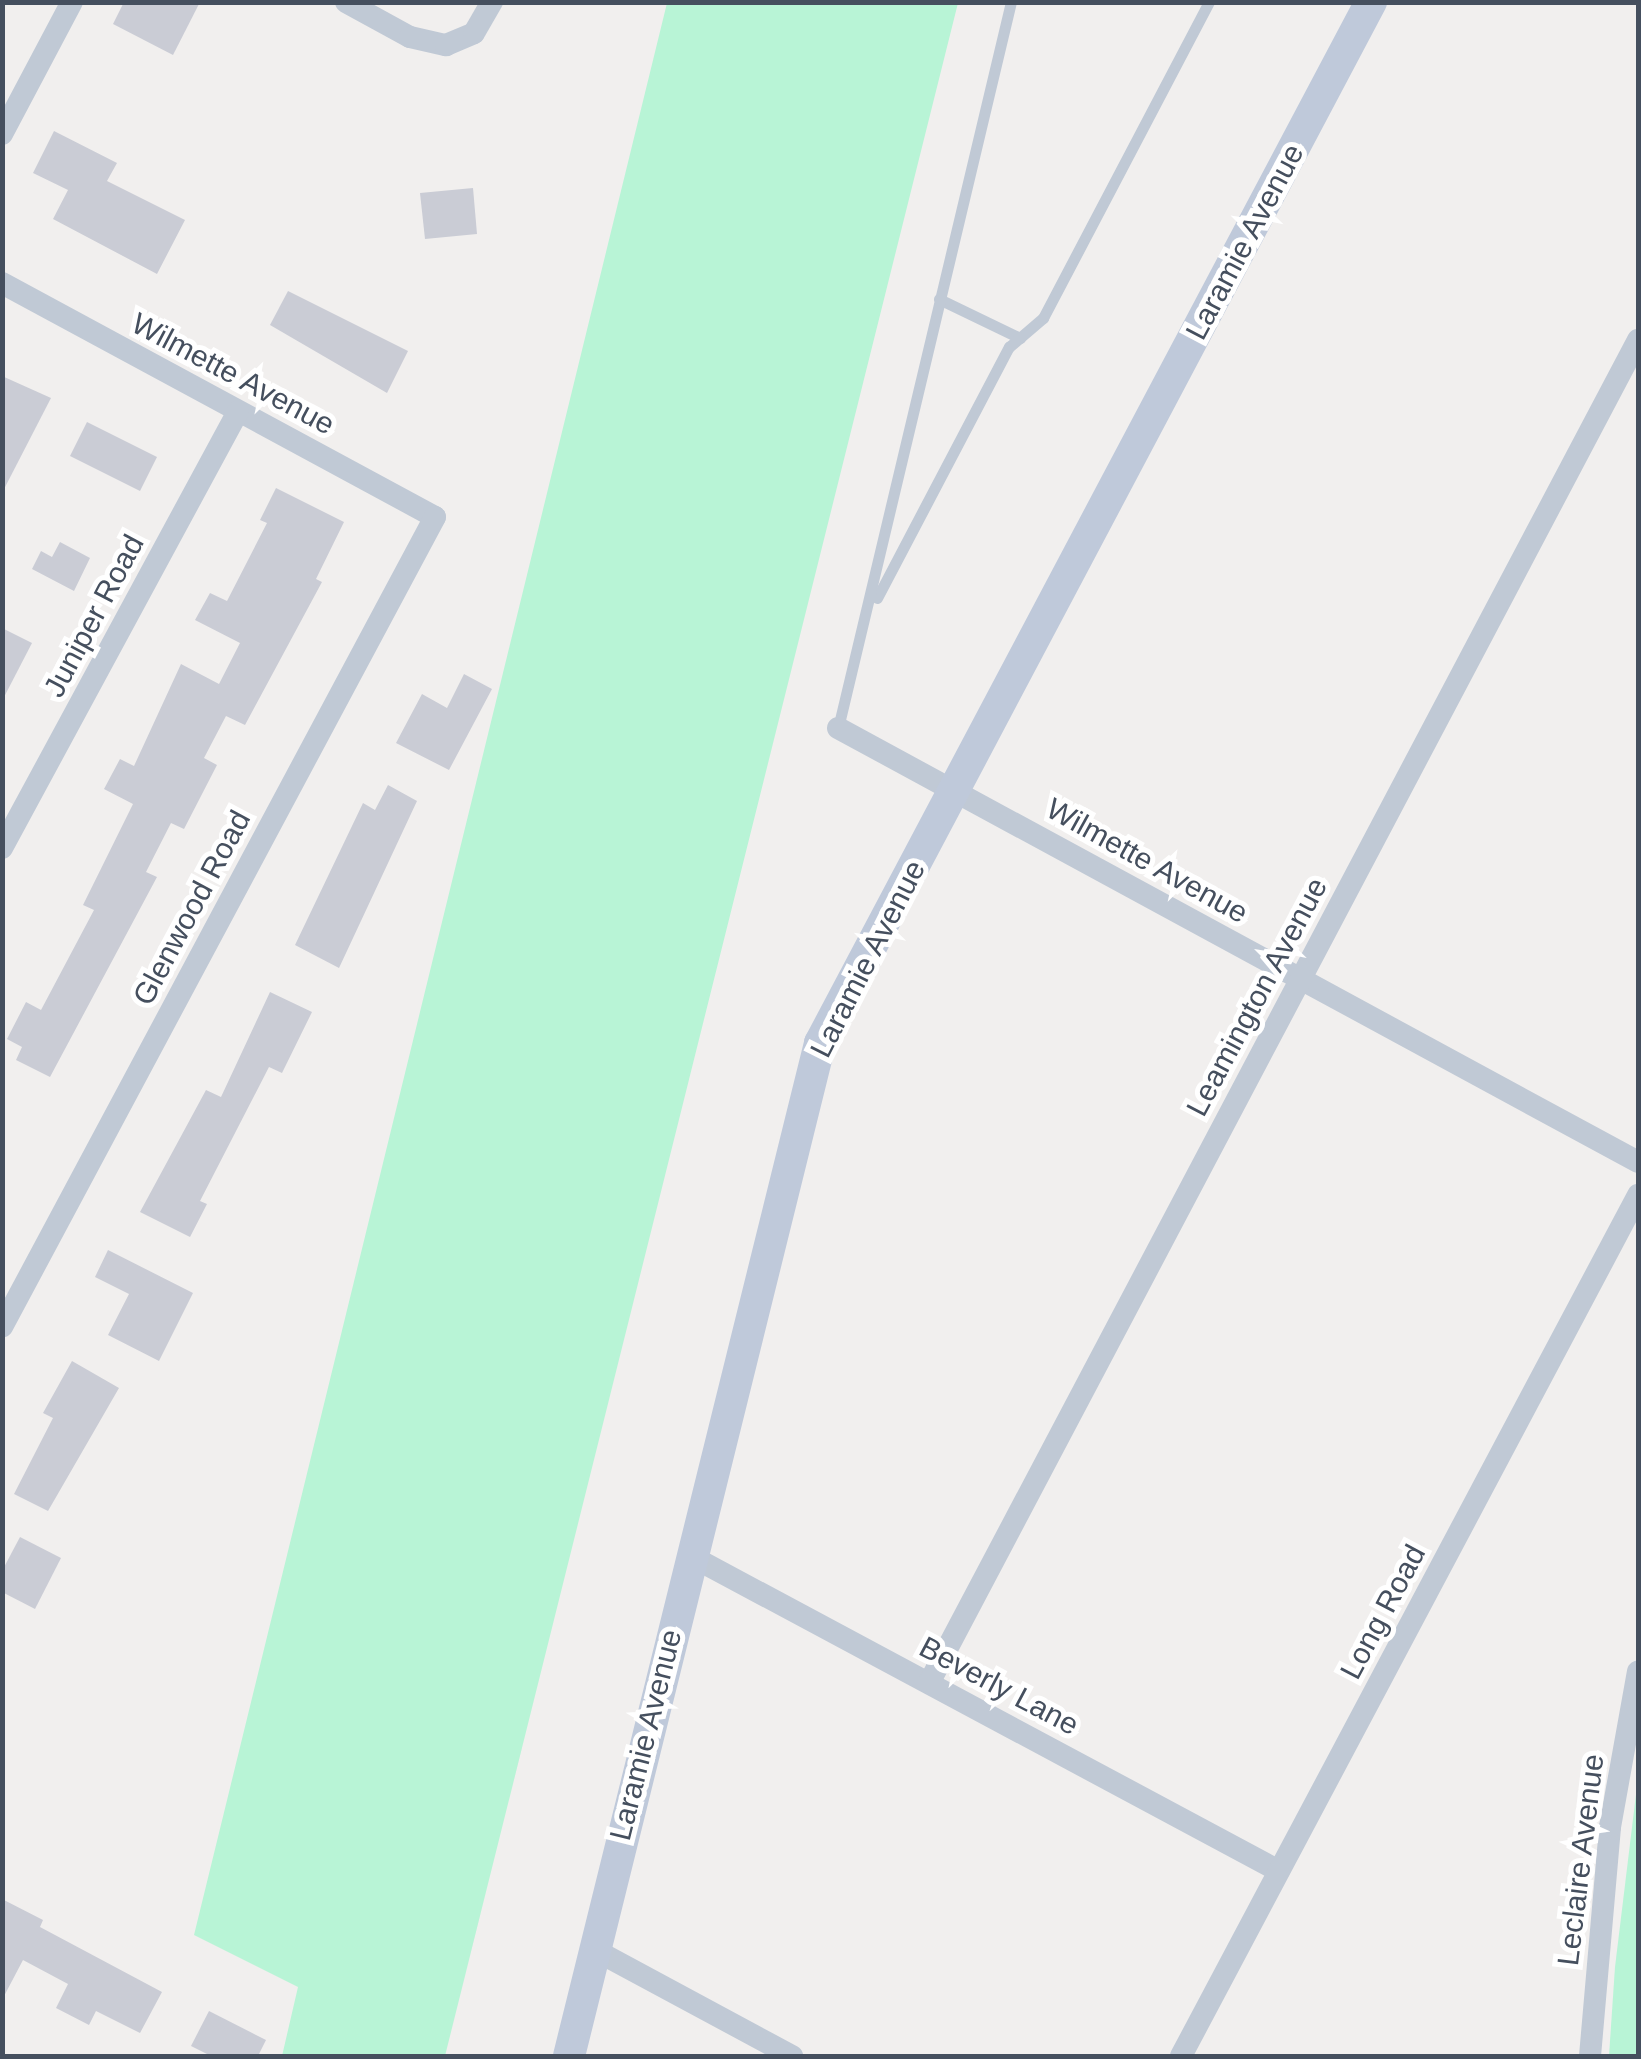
<!DOCTYPE html>
<style>
body{margin:0}
#map{position:relative;width:1641px;height:2059px;overflow:hidden;background:#f1efee;font-family:Arial,sans-serif}
div>[style]{position:absolute}
.green>*{inset:0;background:#b8f4d6}
.building>*{inset:0;background:#caccd5}
.lane>*{height:11px;margin:-5.5px;padding:0 5.5px;transform-origin:5.5px;border-radius:5.5px;background:#c0c9d5}
.street>*{height:22px;margin:-11px;padding:0 11px;transform-origin:11px;border-radius:11px;background:#c0c9d5}
.secondary>*{height:32px;margin:-16px;padding:0 16px;transform-origin:16px;border-radius:16px;background:#bfc9da}
span{translate:-50% -50%;white-space:nowrap;text-align:center;line-height:1.15;-webkit-text-stroke:10px #fff;paint-order:stroke}
.street-label{font-size:30px;color:#454f5e}
.frame{position:absolute;inset:0;border:5px solid #454f5e;pointer-events:none}
</style>
<div id="map">
<div class="green">
<i style="clip-path:polygon(667px 3px,958px 3px,445px 2056px,282px 2056px,298px 1987px,194px 1935px)"></i>
<i style="clip-path:polygon(1638px 1778px,1638px 2056px,1609px 2056px,1615px 1967px)"></i>
</div>
<div class="building">
<i style="clip-path:polygon(124px 2px,200px 2px,173px 55px,113px 24px)"></i>
<i style="clip-path:polygon(54px 131px,117px 163px,107px 181px,185px 220px,157px 274px,53px 219px,68px 190px,33px 173px)"></i>
<i style="clip-path:polygon(473px 188px,477px 234px,425px 239px,420px 193px)"></i>
<i style="clip-path:polygon(288px 291px,408px 351px,387px 393px,270px 325px)"></i>
<i style="clip-path:polygon(2px 376px,51px 398px,2px 493px)"></i>
<i style="clip-path:polygon(87px 422px,157px 457px,140px 491px,70px 456px)"></i>
<i style="clip-path:polygon(276px 488px,344px 522px,316px 579px,322px 582px,245px 725px,226px 716px,204px 758px,217px 765px,184px 829px,171px 823px,146px 872px,157px 877px,50px 1077px,16px 1060px,22px 1047px,7px 1039px,26px 1002px,41px 1010px,94px 910px,83px 905px,133px 804px,104px 789px,120px 759px,134px 766px,181px 664px,219px 684px,240px 643px,195px 620px,210px 593px,227px 601px,267px 523px,260px 520px)"></i>
<i style="clip-path:polygon(60px 542px,90px 558px,74px 591px,32px 569px,41px 551px,52px 557px)"></i>
<i style="clip-path:polygon(2px 628px,32px 643px,2px 701px)"></i>
<i style="clip-path:polygon(464px 674px,492px 689px,449px 770px,396px 743px,422px 694px,447px 708px)"></i>
<i style="clip-path:polygon(388px 785px,417px 801px,339px 968px,295px 945px,363px 803px,375px 810px)"></i>
<i style="clip-path:polygon(270px 992px,312px 1012px,282px 1073px,269px 1067px,200px 1201px,207px 1204px,190px 1237px,140px 1212px,206px 1090px,221px 1097px)"></i>
<i style="clip-path:polygon(108px 1250px,193px 1293px,159px 1361px,108px 1335px,129px 1294px,95px 1277px)"></i>
<i style="clip-path:polygon(72px 1361px,119px 1388px,48px 1511px,14px 1494px,53px 1418px,43px 1413px)"></i>
<i style="clip-path:polygon(20px 1537px,61px 1558px,35px 1609px,2px 1592px,2px 1571px)"></i>
<i style="clip-path:polygon(2px 1899px,43px 1920px,40px 1927px,162px 1992px,140px 2033px,96px 2011px,89px 2025px,56px 2008px,68px 1984px,23px 1960px,2px 2000px)"></i>
<i style="clip-path:polygon(209px 2011px,266px 2040px,258px 2056px,211px 2056px,191px 2046px)"></i>
</div>
<div class="lane">
<i style="left:939px;top:299px;width:90px;rotate:25.7deg"></i>
<i style="left:877px;top:598px;width:284px;rotate:-62.3deg"></i>
<i style="left:1009px;top:347px;width:45px;rotate:-40.5deg"></i>
<i style="left:1043px;top:318px;width:357px;rotate:-62.3deg"></i>
<i style="left:838px;top:728px;width:746px;rotate:-76.6deg"></i>
</div>
<div class="street">
<i style="left:346px;top:2px;width:73px;rotate:28.7deg"></i>
<i style="left:410px;top:37px;width:37px;rotate:13deg"></i>
<i style="left:446px;top:45px;width:30px;rotate:-23deg"></i>
<i style="left:474px;top:33px;width:36px;rotate:-60deg"></i>
<i style="left:2px;top:134px;width:149px;rotate:-62.1deg"></i>
<i style="left:2px;top:283px;width:492px;rotate:28.4deg"></i>
<i style="left:435px;top:517px;width:918px;rotate:118.13deg"></i>
<i style="left:838px;top:728px;width:910px;rotate:28.48deg"></i>
<i style="left:2px;top:848px;width:496px;rotate:-61.6deg"></i>
<i style="left:689px;top:1555px;width:669px;rotate:28.17deg"></i>
<i style="left:929px;top:1683px;width:1519px;rotate:-62.17deg"></i>
<i style="left:595px;top:1950px;width:224px;rotate:28.3deg"></i>
<i style="left:1181px;top:2056px;width:975px;rotate:-62.04deg"></i>
<i style="left:1590px;top:2056px;width:230px;rotate:-85deg"></i>
<i style="left:1610px;top:1827px;width:158px;rotate:-79.8deg"></i>
</div>
<div class="secondary">
<i style="left:569px;top:2056px;width:1044px;rotate:-76.08deg"></i>
<i style="left:820px;top:1043px;width:1178px;rotate:-62.11deg"></i>
</div>
<div class="street-label">
<span style="left:1245px;top:242px;rotate:-62deg">Laramie Avenue</span>
<span style="left:233px;top:374px;rotate:28deg">Wilmette Avenue</span>
<span style="left:94px;top:616px;rotate:-62deg">Juniper Road</span>
<span style="left:1147px;top:861px;rotate:29deg">Wilmette Avenue</span>
<span style="left:192px;top:908px;rotate:-62deg">Glenwood Road</span>
<span style="left:868px;top:959px;rotate:-63deg">Laramie Avenue</span>
<span style="left:1257px;top:997px;rotate:-62deg">Leamington Avenue</span>
<span style="left:1383px;top:1612px;rotate:-62deg">Long Road</span>
<span style="left:999px;top:1686px;rotate:28deg">Beverly Lane</span>
<span style="left:646px;top:1735px;rotate:-76deg">Laramie Avenue</span>
<span style="left:1581px;top:1860px;rotate:-83deg">Leclaire Avenue</span>
</div>
<div class="frame"></div>
</div>
